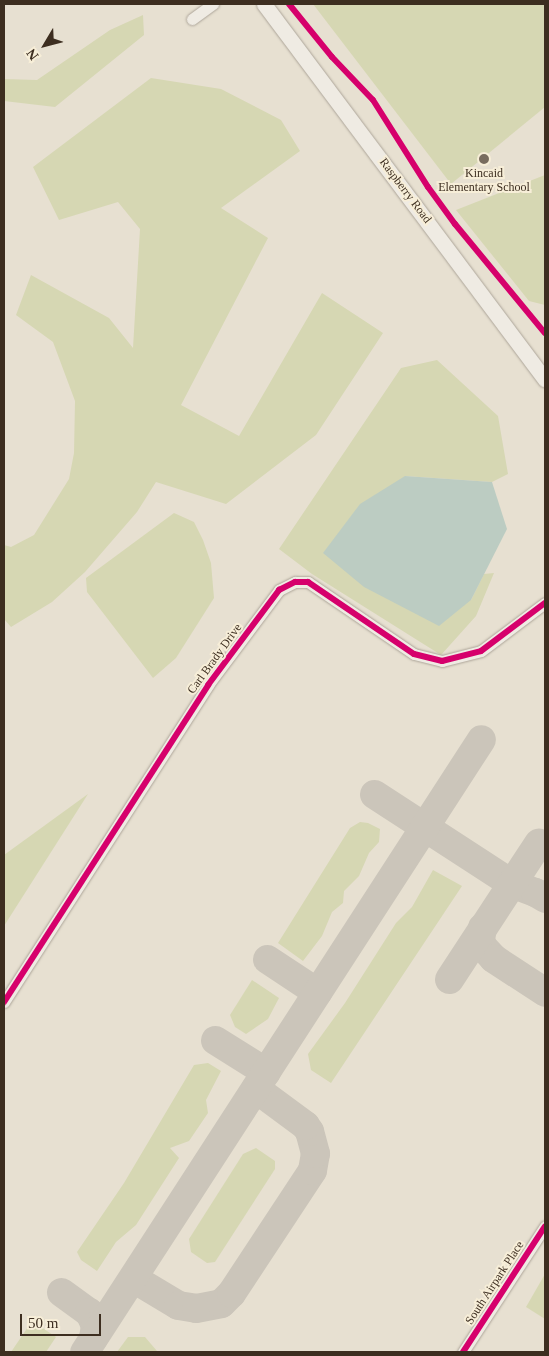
<!DOCTYPE html>
<style>
body{margin:0}
#map{position:relative;width:549px;height:1356px;overflow:hidden;background:#e7e0d1;font-family:"Times New Roman",serif}
div>[style]{position:absolute}
.green>*{inset:0;background:#d6d7b3}
.water>*{inset:0;background:#bcccc2}
.taxiway>*{height:29px;margin:-14.5px;padding:0 14.5px;transform-origin:14.5px;border-radius:14.5px;background:#cbc5ba}
.roads{filter:drop-shadow(0 0 1px #ada599) drop-shadow(0 0 1px #ada599)}
.minor>*{height:11px;margin:-5.5px;padding:0 5.5px;transform-origin:5.5px;border-radius:5.5px;background:#efebe3}
.secondary>*{height:15px;margin:-7.5px;padding:0 7.5px;transform-origin:7.5px;border-radius:7.5px;background:#efebe3}
.cycleway>*{height:6px;margin:-3px;padding:0 3px;transform-origin:3px;border-radius:3px;background:#d6006c}
.dots>*{width:14px;height:14px;translate:-50% -50%;box-sizing:border-box;border:2px solid #f7eed8;border-radius:50%}
span{translate:-50% -50%;white-space:nowrap;text-align:center;line-height:1.15;-webkit-text-stroke:4px #f7eed8;paint-order:stroke}
.poi-label{font-size:12px;color:#3d2e20}
.street-label{font-size:12px;color:#3d2e20}
.frame{position:absolute;inset:0;border:5px solid #3d2e20;pointer-events:none}
.north{position:absolute;left:20px;top:20px;width:50px;height:50px;-webkit-text-stroke:4px #f7eed8;paint-order:stroke;rotate:233deg;font-size:14px;font-weight:700;line-height:20px;text-align:center;color:#3d2e20}
.north::after{content:'';display:block;margin:auto;width:18px;height:22px;background:#3d2e20;clip-path:polygon(50% 0,100% 100%,50% 72%,0 100%)}
.scale{position:absolute;left:20px;top:1314px;width:81px;height:22px;box-sizing:border-box;border:2px solid #3d2e20;border-top:0;padding-left:6px;font-size:15px;line-height:18px;white-space:nowrap;color:#3d2e20;-webkit-text-stroke:4px #f7eed8;paint-order:stroke}
</style>
<div id="map">
<div class="green">
<i style="clip-path:polygon(313px 4px,545px 4px,545px 107px,451px 184px)"></i>
<i style="clip-path:polygon(143px 15px,144px 35px,55px 107px,4px 101px,4px 79px,37px 80px,110px 30px)"></i>
<i style="clip-path:polygon(151px 78px,221px 89px,281px 120px,300px 151px,221px 208px,268px 238px,181px 405px,239px 436px,322px 293px,383px 333px,316px 435px,226px 504px,156px 482px,137px 512px,85px 572px,52px 602px,11px 627px,4px 619px,4px 545px,11px 547px,34px 535px,69px 479px,74px 453px,75px 401px,53px 342px,16px 315px,31px 275px,109px 318px,133px 348px,140px 229px,118px 202px,59px 220px,33px 167px)"></i>
<i style="clip-path:polygon(545px 175px,545px 305px,529px 301px,456px 210px)"></i>
<i style="clip-path:polygon(437px 360px,498px 416px,508px 474px,492px 482px,405px 476px,471px 600px,484px 574px,494px 573px,476px 616px,441px 655px,312px 574px,279px 549px,401px 368px)"></i>
<i style="clip-path:polygon(174px 513px,194px 522px,203px 540px,211px 563px,214px 598px,176px 658px,153px 678px,87px 592px,86px 578px)"></i>
<i style="clip-path:polygon(88px 794px,4px 926px,4px 855px)"></i>
<i style="clip-path:polygon(360px 822px,368px 823px,380px 829px,379px 842px,369px 853px,359px 876px,344px 891px,343px 903px,332px 912px,322px 936px,303px 961px,278px 943px,350px 828px)"></i>
<i style="clip-path:polygon(433px 870px,462px 886px,331px 1083px,311px 1070px,308px 1054px,345px 1003px,396px 923px,412px 907px)"></i>
<i style="clip-path:polygon(252px 980px,279px 998px,268px 1019px,246px 1034px,235px 1027px,230px 1015px)"></i>
<i style="clip-path:polygon(208px 1063px,221px 1071px,206px 1100px,208px 1113px,189px 1141px,170px 1148px,179px 1158px,136px 1225px,116px 1242px,97px 1271px,81px 1260px,77px 1252px,124px 1183px,194px 1065px)"></i>
<i style="clip-path:polygon(256px 1148px,275px 1161px,275px 1169px,215px 1262px,207px 1263px,191px 1252px,189px 1239px,243px 1154px)"></i>
<i style="clip-path:polygon(545px 1274px,545px 1319px,526px 1307px)"></i>
<i style="clip-path:polygon(28px 1327px,41px 1327px,56px 1337px,46px 1352px,11px 1352px)"></i>
<i style="clip-path:polygon(128px 1337px,145px 1337px,157px 1351px,117px 1352px)"></i>
</div>
<div class="water">
<i style="clip-path:polygon(405px 476px,492px 482px,507px 529px,471px 600px,439px 626px,364px 587px,323px 553px,360px 504px)"></i>
</div>
<div class="taxiway">
<i style="left:374px;top:794px;width:163px;rotate:33deg"></i>
<i style="left:511px;top:883px;width:26px;rotate:21deg"></i>
<i style="left:535px;top:892px;width:12px;rotate:31deg"></i>
<i style="left:482px;top:927px;width:13px;rotate:99deg"></i>
<i style="left:480px;top:940px;width:6px;rotate:72deg"></i>
<i style="left:482px;top:946px;width:16px;rotate:47deg"></i>
<i style="left:493px;top:958px;width:62px;rotate:33.2deg"></i>
<i style="left:267px;top:959px;width:60px;rotate:33.4deg"></i>
<i style="left:449px;top:979px;width:163px;rotate:-56.8deg"></i>
<i style="left:215px;top:1040px;width:60px;rotate:32.1deg"></i>
<i style="left:133px;top:1278px;width:52px;rotate:31deg"></i>
<i style="left:178px;top:1305px;width:18px;rotate:9deg"></i>
<i style="left:196px;top:1308px;width:25px;rotate:-11deg"></i>
<i style="left:221px;top:1303px;width:14px;rotate:-45deg"></i>
<i style="left:231px;top:1293px;width:147px;rotate:-56.6deg"></i>
<i style="left:312px;top:1170px;width:17px;rotate:-80deg"></i>
<i style="left:315px;top:1153px;width:23px;rotate:-105deg"></i>
<i style="left:309px;top:1131px;width:7px;rotate:-124deg"></i>
<i style="left:305px;top:1125px;width:62px;rotate:-143.5deg"></i>
<i style="left:61px;top:1292px;width:34px;rotate:36deg"></i>
<i style="left:89px;top:1312px;width:14px;rotate:65deg"></i>
<i style="left:95px;top:1325px;width:13px;rotate:99deg"></i>
<i style="left:84px;top:1352px;width:730px;rotate:-57.07deg"></i>
</div>
<div class="roads">
<div class="minor">
<i style="left:192px;top:19px;width:26px;rotate:-36deg"></i>
<i style="left:4px;top:1002px;width:377px;rotate:-57.2deg"></i>
<i style="left:208px;top:685px;width:119px;rotate:-53.2deg"></i>
<i style="left:279px;top:590px;width:18px;rotate:-27deg"></i>
<i style="left:295px;top:582px;width:13px"></i>
<i style="left:308px;top:582px;width:128px;rotate:34.2deg"></i>
<i style="left:414px;top:654px;width:29px;rotate:14deg"></i>
<i style="left:442px;top:661px;width:40px;rotate:-14.4deg"></i>
<i style="left:481px;top:651px;width:80px;rotate:-36.9deg"></i>
<i style="left:463px;top:1352px;width:150px;rotate:-56.9deg"></i>
</div>
<div class="secondary">
<i style="left:264px;top:4px;width:469px;rotate:53.2deg"></i>
</div>
</div>
<div class="cycleway">
<i style="left:289px;top:4px;width:68px;rotate:50.9deg"></i>
<i style="left:332px;top:57px;width:59px;rotate:46.4deg"></i>
<i style="left:373px;top:100px;width:103px;rotate:57.7deg"></i>
<i style="left:428px;top:187px;width:46px;rotate:53.9deg"></i>
<i style="left:455px;top:224px;width:141px;rotate:50.5deg"></i>
<i style="left:4px;top:1002px;width:377px;rotate:-57.2deg"></i>
<i style="left:208px;top:685px;width:119px;rotate:-53.2deg"></i>
<i style="left:279px;top:590px;width:18px;rotate:-27deg"></i>
<i style="left:295px;top:582px;width:13px"></i>
<i style="left:308px;top:582px;width:128px;rotate:34.2deg"></i>
<i style="left:414px;top:654px;width:29px;rotate:14deg"></i>
<i style="left:442px;top:661px;width:40px;rotate:-14.4deg"></i>
<i style="left:481px;top:651px;width:80px;rotate:-36.9deg"></i>
<i style="left:463px;top:1352px;width:150px;rotate:-56.9deg"></i>
</div>
<div class="dots">
<i style="left:484px;top:159px;background:#786c5e"></i>
</div>
<div class="poi-label">
<span style="left:484px;top:181px">Kincaid<br>Elementary School</span>
</div>
<div class="street-label">
<span style="left:405px;top:191px;rotate:53deg">Raspberry Road</span>
<span style="left:215px;top:659px;rotate:-54deg">Carl Brady Drive</span>
<span style="left:495px;top:1283px;rotate:-57deg">South Airpark Place</span>
</div>
<div class="frame"></div>
<div class="north">N</div>
<div class="scale">50 m</div>
</div>
